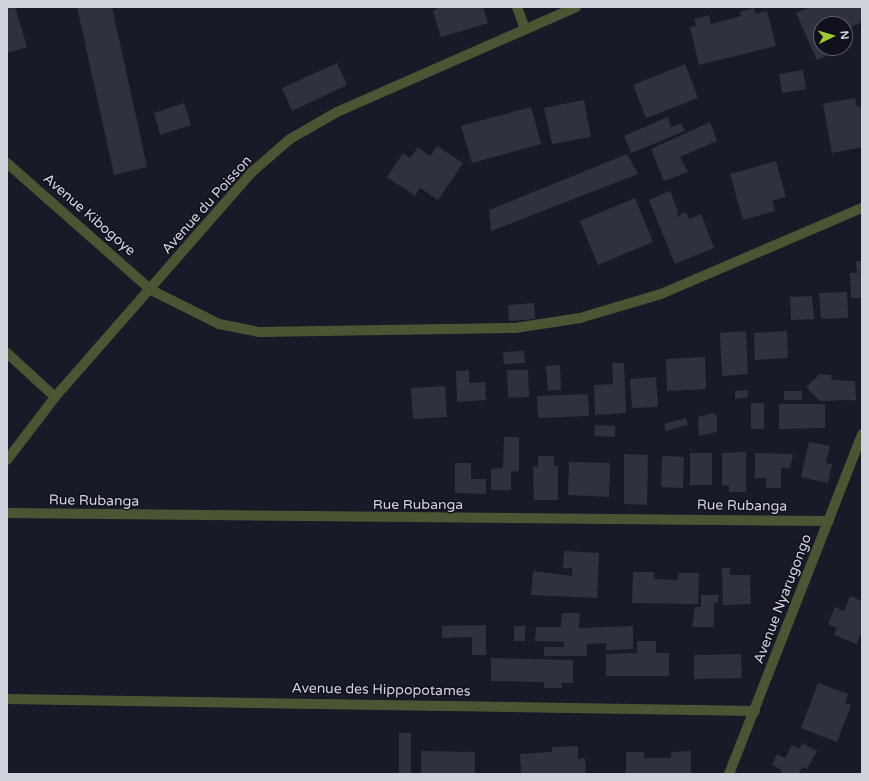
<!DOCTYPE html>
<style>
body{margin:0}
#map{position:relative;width:869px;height:781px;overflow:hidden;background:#191a27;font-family:"Varela Round",sans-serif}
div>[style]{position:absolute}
.building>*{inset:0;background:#30313f}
.minor>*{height:10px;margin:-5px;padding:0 5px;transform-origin:5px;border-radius:5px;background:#4a5633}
span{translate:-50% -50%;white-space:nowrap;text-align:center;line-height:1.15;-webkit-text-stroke:3px #10111d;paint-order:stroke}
.street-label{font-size:14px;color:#d1d3dc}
.frame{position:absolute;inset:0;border:8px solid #d1d3dc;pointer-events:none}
.north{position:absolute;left:813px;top:16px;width:40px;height:40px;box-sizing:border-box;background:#10111d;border:1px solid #5d5f69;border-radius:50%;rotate:85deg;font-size:11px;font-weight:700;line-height:16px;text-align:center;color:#d1d3dc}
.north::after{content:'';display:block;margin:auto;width:14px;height:18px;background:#9fca2e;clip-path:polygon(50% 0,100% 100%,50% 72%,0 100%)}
</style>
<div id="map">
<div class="building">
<i style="clip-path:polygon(7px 7px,15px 7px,27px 47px,7px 53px)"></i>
<i style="clip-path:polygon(77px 7px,112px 7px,147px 167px,114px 175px)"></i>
<i style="clip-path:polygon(440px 7px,483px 7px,488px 23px,441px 37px,433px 11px)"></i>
<i style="clip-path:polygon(810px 7px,862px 7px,862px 22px,845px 30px,845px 24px,821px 24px,821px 48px,844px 48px,817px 60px,796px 13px)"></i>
<i style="clip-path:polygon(754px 8px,756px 14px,767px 11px,776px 46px,699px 65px,690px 27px,696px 26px,694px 19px,709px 15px,711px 24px,741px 16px,740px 12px)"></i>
<i style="clip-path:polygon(845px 38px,849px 46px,845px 48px)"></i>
<i style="clip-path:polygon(337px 63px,347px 85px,292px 111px,282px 88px)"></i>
<i style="clip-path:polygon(685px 64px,698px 98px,646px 118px,633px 85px)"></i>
<i style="clip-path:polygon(803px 70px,806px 89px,782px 93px,779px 74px)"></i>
<i style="clip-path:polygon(855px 98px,857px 107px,862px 106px,862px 147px,832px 153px,823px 104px)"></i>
<i style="clip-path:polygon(584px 100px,591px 137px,552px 144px,544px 108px)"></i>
<i style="clip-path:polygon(184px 103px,191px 125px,160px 135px,154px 113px)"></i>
<i style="clip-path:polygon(531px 107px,541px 144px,472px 163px,461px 126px)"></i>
<i style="clip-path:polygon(668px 117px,671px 127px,681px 123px,685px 131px,631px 153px,624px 136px)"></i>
<i style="clip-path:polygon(710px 122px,717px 141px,680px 157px,688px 172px,664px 181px,651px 149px)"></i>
<i style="clip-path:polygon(437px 146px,463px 163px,438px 200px,420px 188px,415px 196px,387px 177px,403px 153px,410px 158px,418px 147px,430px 156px)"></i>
<i style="clip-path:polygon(627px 154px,638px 174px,491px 231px,489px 210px)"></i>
<i style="clip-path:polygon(776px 161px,786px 197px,772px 201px,775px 211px,743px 220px,730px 174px)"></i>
<i style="clip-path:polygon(670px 191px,678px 211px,676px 217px,686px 212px,689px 219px,701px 214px,714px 248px,675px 264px,649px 200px)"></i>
<i style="clip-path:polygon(635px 198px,653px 242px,598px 265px,580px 221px)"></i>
<i style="clip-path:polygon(856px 261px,862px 261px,862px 298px,851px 298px,850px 273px,857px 273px)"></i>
<i style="clip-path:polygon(847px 292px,848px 318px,821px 319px,819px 293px)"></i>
<i style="clip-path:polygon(812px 296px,814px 319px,791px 320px,790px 297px)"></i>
<i style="clip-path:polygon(534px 303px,535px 319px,509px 321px,508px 305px)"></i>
<i style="clip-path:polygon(746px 331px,748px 374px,722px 376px,720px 333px)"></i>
<i style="clip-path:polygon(787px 331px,788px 358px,755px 360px,754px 333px)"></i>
<i style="clip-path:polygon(524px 351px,525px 363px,504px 364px,503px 352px)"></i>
<i style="clip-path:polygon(705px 357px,706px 389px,667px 391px,666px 359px)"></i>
<i style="clip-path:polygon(612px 363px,624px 363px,626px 413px,595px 415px,594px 385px,613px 384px)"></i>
<i style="clip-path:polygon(560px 365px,561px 390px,548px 390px,546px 366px)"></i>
<i style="clip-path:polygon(469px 370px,469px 383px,485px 382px,486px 400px,457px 402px,456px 371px)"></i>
<i style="clip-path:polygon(507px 370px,528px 370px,529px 397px,508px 398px)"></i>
<i style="clip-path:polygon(820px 374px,832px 375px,831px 380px,855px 381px,856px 400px,820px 401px,806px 387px)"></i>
<i style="clip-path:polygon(656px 377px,658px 407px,632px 408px,630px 379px)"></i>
<i style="clip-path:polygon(445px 386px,447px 417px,413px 419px,411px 388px)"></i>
<i style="clip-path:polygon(748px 390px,748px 397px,735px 399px,735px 391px)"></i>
<i style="clip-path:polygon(784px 391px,802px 391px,802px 400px,784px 400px)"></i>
<i style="clip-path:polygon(588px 394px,589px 416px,538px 418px,537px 396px)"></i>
<i style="clip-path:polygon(751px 403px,764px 403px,764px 429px,751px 429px)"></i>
<i style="clip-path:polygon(779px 404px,825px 404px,825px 428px,779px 429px)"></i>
<i style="clip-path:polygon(712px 413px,717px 416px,717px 432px,699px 436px,698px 417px)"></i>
<i style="clip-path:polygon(686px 418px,688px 425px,666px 431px,664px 424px)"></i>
<i style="clip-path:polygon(595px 425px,615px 426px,615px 437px,594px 436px)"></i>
<i style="clip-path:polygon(504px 437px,519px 437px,519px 471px,511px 472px,511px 490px,491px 490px,491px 469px,503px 468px)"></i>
<i style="clip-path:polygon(809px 442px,830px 446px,826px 463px,832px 464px,828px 483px,801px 477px)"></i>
<i style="clip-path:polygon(746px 452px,746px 492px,729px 492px,729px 485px,722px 486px,722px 453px)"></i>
<i style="clip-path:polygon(690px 453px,712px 453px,712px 485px,690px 485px)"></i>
<i style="clip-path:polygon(755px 453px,793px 454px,790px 468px,781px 468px,781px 488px,766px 488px,766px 478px,755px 478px)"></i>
<i style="clip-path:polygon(624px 454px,648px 455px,647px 505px,624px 504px)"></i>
<i style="clip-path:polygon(538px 456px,554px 456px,554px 466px,558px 466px,558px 500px,534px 500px,533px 467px,538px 467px)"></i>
<i style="clip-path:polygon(662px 456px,684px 457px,683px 488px,661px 487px)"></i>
<i style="clip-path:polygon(569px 462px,610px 463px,609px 497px,568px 495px)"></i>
<i style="clip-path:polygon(455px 463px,471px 463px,471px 479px,486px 479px,486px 494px,455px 493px)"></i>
<i style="clip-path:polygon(564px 551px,599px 553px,597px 598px,531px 595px,533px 571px,572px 576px,572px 568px,563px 568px)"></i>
<i style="clip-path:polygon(722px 568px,730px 568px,730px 575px,750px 575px,751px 604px,723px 605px)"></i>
<i style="clip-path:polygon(633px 572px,654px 572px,654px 579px,678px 580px,678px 573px,699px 573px,698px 604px,632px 603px)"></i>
<i style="clip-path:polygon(701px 595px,718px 595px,718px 603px,714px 603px,714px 627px,692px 627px,695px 607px,701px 607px)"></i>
<i style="clip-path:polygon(850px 596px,862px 601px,862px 631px,857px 644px,834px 635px,837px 628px,828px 624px,835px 607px,844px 611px)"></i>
<i style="clip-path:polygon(562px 613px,580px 613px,579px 628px,633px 626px,633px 649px,606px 650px,606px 643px,587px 644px,587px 656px,544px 656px,544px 647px,564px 647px,564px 642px,535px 641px,536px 627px,561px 627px)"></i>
<i style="clip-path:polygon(486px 625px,486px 655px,472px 655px,472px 637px,442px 638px,442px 626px)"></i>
<i style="clip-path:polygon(514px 626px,525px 626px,525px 641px,514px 641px)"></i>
<i style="clip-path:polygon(637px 641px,656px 641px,656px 653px,669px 653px,669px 676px,606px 676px,606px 654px,637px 653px)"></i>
<i style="clip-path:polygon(741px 654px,742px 678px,694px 679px,694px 655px)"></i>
<i style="clip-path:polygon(491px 658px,573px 660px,573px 683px,562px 683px,562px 688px,544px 688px,544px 682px,491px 681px)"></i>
<i style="clip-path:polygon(818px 683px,848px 694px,845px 703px,851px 705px,837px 742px,801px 728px)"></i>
<i style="clip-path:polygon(399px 733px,411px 733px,411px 774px,399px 774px)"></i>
<i style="clip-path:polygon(802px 743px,817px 751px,807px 769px,802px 767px,799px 774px,780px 774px,782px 770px,772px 765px,777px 754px,785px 758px,792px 745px,799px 749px)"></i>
<i style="clip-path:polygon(578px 746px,578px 759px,585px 758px,586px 774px,521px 774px,520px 754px,552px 752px,552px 747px)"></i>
<i style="clip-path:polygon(421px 751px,475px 752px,475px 774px,421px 774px)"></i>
<i style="clip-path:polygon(691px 751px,691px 774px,626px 774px,626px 752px,644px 752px,644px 758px,671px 758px,671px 752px)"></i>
</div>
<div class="minor">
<i style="left:517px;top:7px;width:23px;rotate:70deg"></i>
<i style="left:7px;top:163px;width:192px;rotate:41.4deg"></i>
<i style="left:151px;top:290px;width:76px;rotate:26.6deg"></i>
<i style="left:219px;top:324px;width:41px;rotate:11.3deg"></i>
<i style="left:259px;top:332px;width:256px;rotate:-0.9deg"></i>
<i style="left:515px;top:328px;width:66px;rotate:-8.7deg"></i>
<i style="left:580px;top:318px;width:84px;rotate:-16.5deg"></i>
<i style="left:661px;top:294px;width:219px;rotate:-23.2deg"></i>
<i style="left:7px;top:353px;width:65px;rotate:42.5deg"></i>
<i style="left:7px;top:460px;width:79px;rotate:-52.7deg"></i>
<i style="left:55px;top:397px;width:299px;rotate:-48.8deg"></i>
<i style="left:252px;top:172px;width:50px;rotate:-41deg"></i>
<i style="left:290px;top:139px;width:54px;rotate:-29.9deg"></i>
<i style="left:337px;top:112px;width:261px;rotate:-23.7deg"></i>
<i style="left:7px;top:513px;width:822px;rotate:0.56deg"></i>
<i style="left:7px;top:699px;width:748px;rotate:0.92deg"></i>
<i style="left:729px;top:774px;width:365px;rotate:-68.6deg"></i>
</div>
<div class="street-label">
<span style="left:207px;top:205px;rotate:-48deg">Avenue du Poisson</span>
<span style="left:89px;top:215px;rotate:41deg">Avenue Kibogoye</span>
<span style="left:94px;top:501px;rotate:1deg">Rue Rubanga</span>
<span style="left:418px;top:505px">Rue Rubanga</span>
<span style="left:742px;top:506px;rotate:1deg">Rue Rubanga</span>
<span style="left:783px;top:599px;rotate:-69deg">Avenue Nyarugongo</span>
<span style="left:381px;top:690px;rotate:1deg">Avenue des Hippopotames</span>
</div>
<div class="frame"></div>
<div class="north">N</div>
</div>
